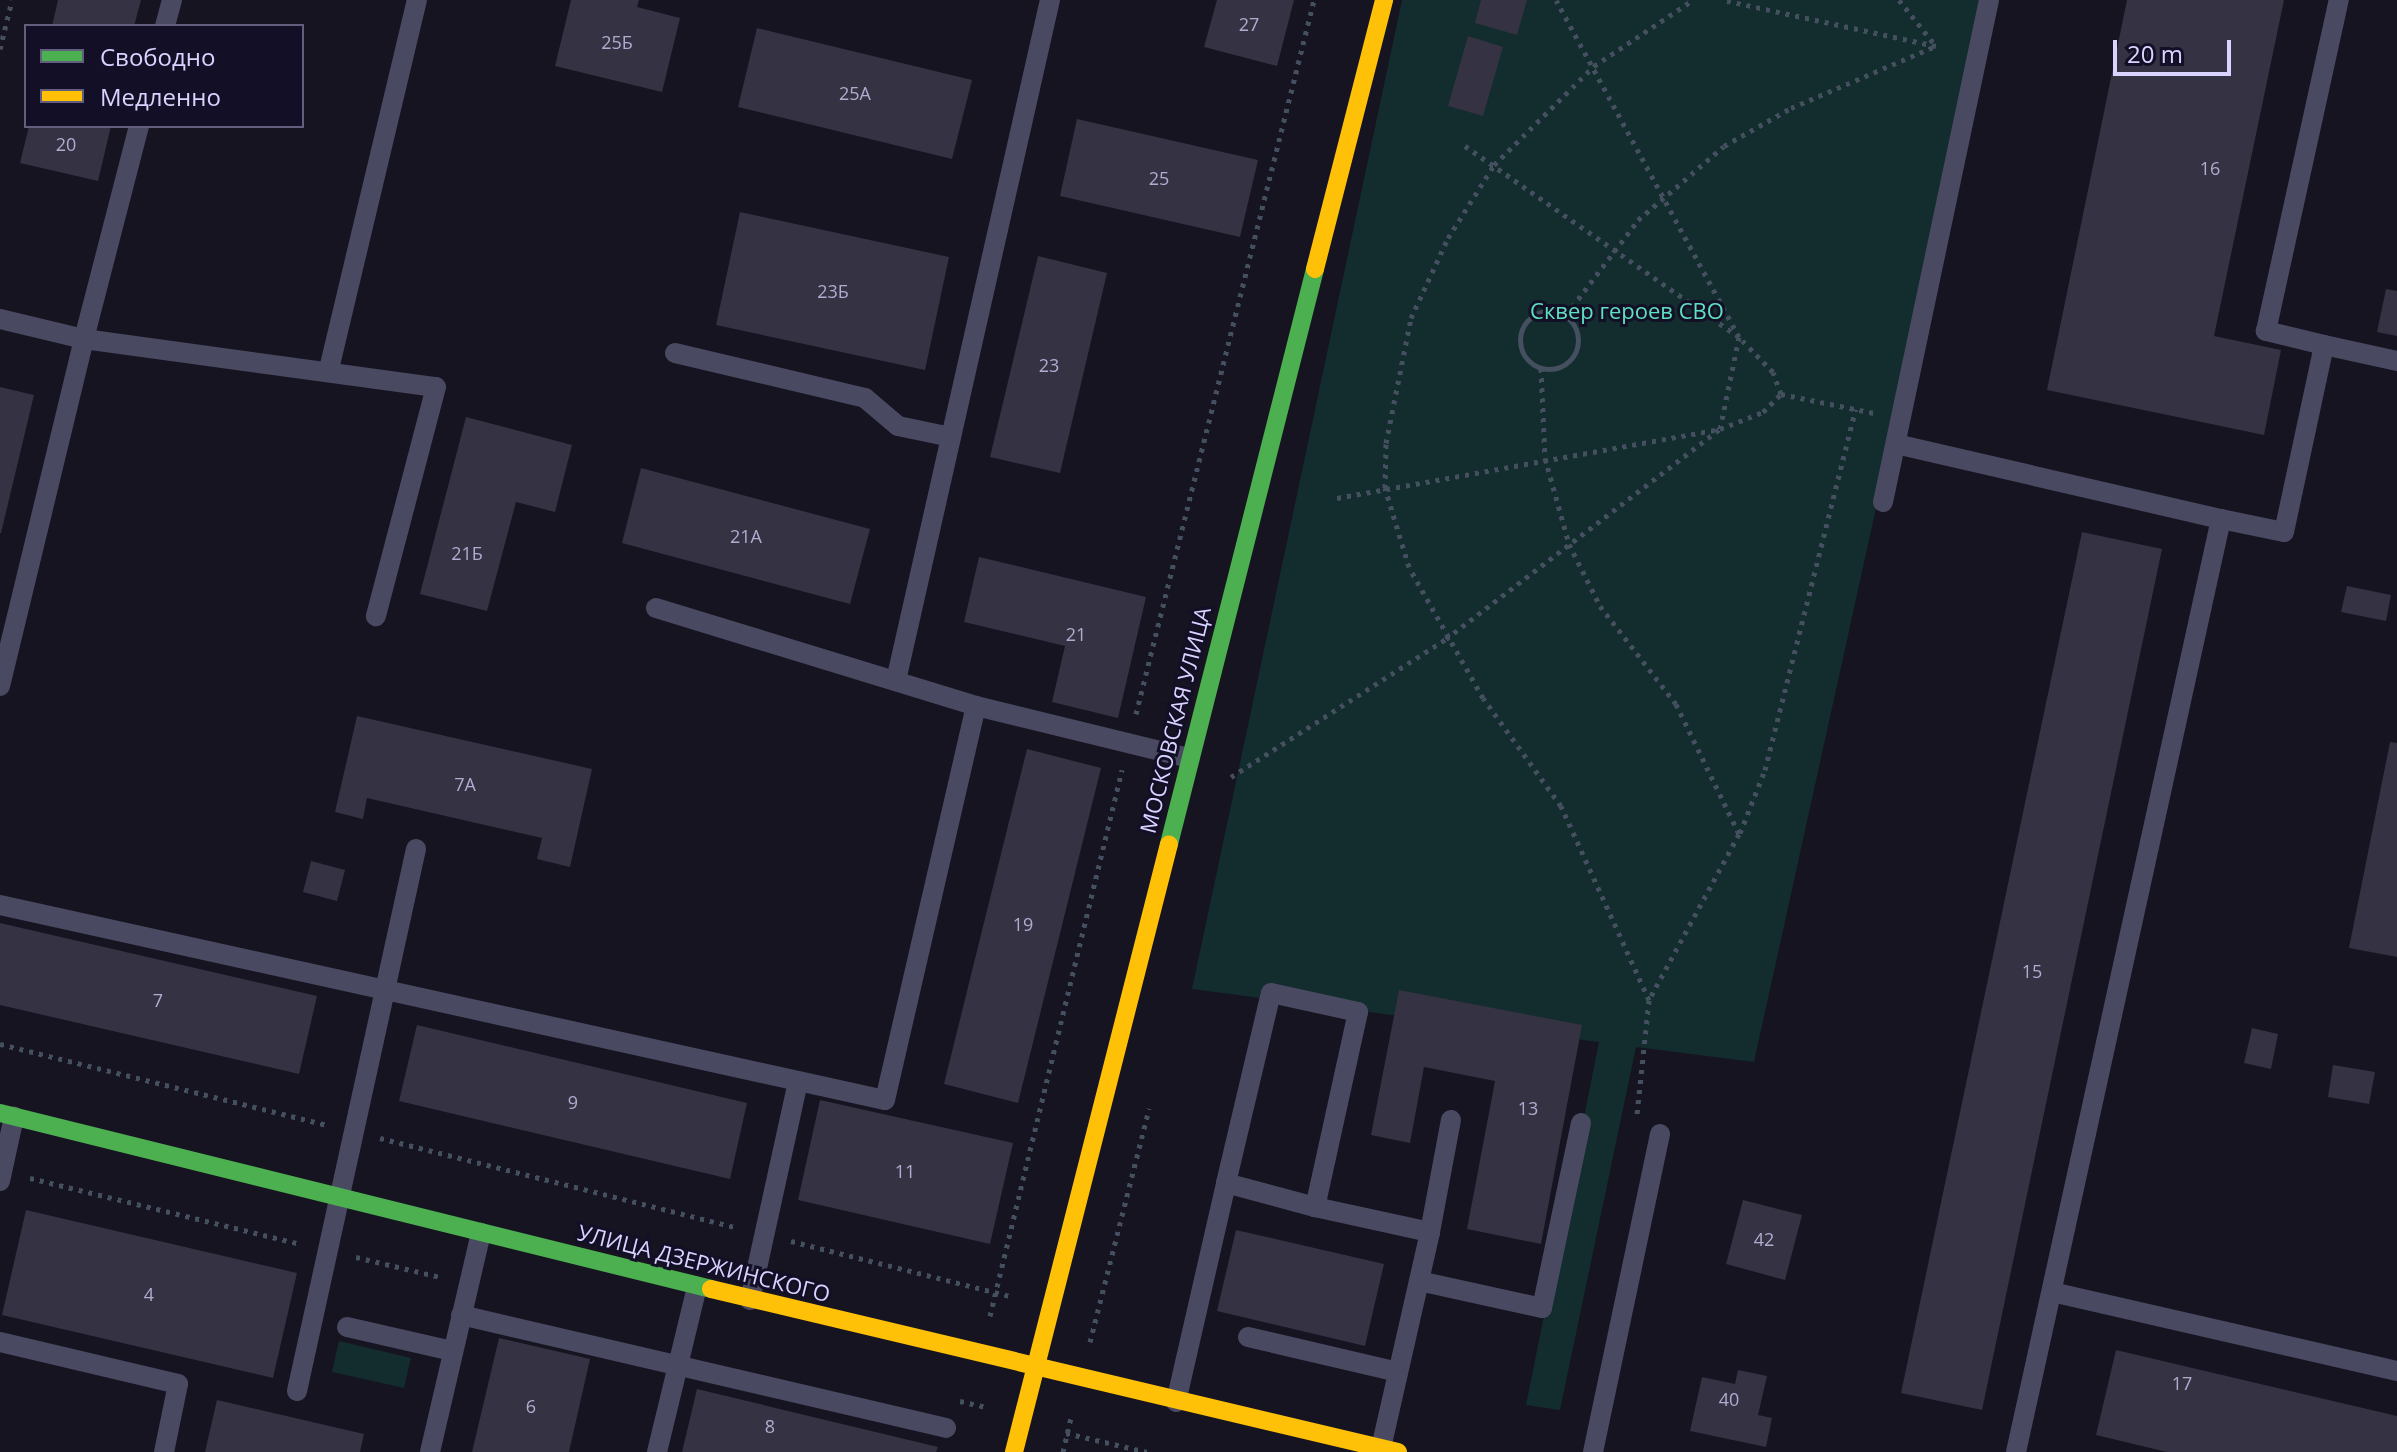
<!DOCTYPE html>
<meta charset="utf-8">
<style>
body{margin:0}
#map{position:relative;width:2397px;height:1452px;overflow:hidden;background:#161421;font-family:"Open Sans",sans-serif}
div>[style]{position:absolute}
.green>*{inset:0;background:#132c2d}
.building>*{inset:0;background:#343243}
.path>*{height:5px;margin-top:-2.5px;transform-origin:0;background:repeating-linear-gradient(90deg,#44505f 0 4px,transparent 0 10px)}
.path>.ring{margin:-2.5px;padding:0;box-sizing:content-box;background:none;border:5px solid #44505f;border-radius:50%}
.lane>*{height:20px;margin:-10px;padding:0 10px;transform-origin:10px;border-radius:10px;background:#4a4962}
.fast>*{height:18px;margin:-9px;padding:0 9px;transform-origin:9px;border-radius:9px;background:#4caf50}
.slow>*{height:18px;margin:-9px;padding:0 9px;transform-origin:9px;border-radius:9px;background:#ffc107}
span{translate:-50% -50%;white-space:nowrap;text-align:center;line-height:1.15;-webkit-text-stroke:6px #130f26;paint-order:stroke}
.number-label{font-size:18px;color:#b0acd0}
.number-label span{-webkit-text-stroke-width:0}
.park-label{font-size:22px;color:#5fe0c0}
.street-label{font-size:22px;color:#d9d4ff}
.legend{position:absolute;left:24px;top:24px;width:280px;height:104px;box-sizing:border-box;background:#130f26;border:2px solid #625e7d;margin:0;padding:10px 14px;list-style:none;font-size:24px;color:#d9d4ff}
.legend li{display:flex;align-items:center;gap:16px;height:40px}
.legend b{width:40px;border:2px solid #625e7d}
.scale{position:absolute;left:2113px;top:40px;width:118px;height:36px;box-sizing:border-box;border:4px solid #d9d4ff;border-top:0;padding-left:10px;font-size:24px;line-height:28px;white-space:nowrap;color:#d9d4ff;-webkit-text-stroke:6px #130f26;paint-order:stroke}
</style>
<div id="map">
<div class="green">
<i style="clip-path:polygon(1402px 0,1988px 0,1754px 1062px,1636px 1047px,1560px 1410px,1526px 1405px,1599px 1042px,1192px 989px)"></i>
<i style="clip-path:polygon(339px 1341px,411px 1358px,404px 1388px,332px 1372px)"></i>
</div>
<div class="building">
<i style="clip-path:polygon(58px 0,141px 0,134px 26px,52px 26px)"></i>
<i style="clip-path:polygon(571px 0,639px 0,637px 7px,680px 18px,662px 92px,555px 66px)"></i>
<i style="clip-path:polygon(1217px 0,1294px 0,1277px 66px,1204px 47px)"></i>
<i style="clip-path:polygon(1481px 0,1527px 0,1517px 35px,1475px 23px)"></i>
<i style="clip-path:polygon(2127px 0,2284px 0,2214px 336px,2281px 350px,2264px 435px,2047px 390px)"></i>
<i style="clip-path:polygon(757px 28px,972px 80px,952px 159px,738px 107px)"></i>
<i style="clip-path:polygon(1468px 36px,1503px 47px,1483px 116px,1448px 106px)"></i>
<i style="clip-path:polygon(1077px 119px,1258px 160px,1240px 237px,1060px 196px)"></i>
<i style="clip-path:polygon(29px 126px,111px 126px,98px 181px,20px 163px)"></i>
<i style="clip-path:polygon(740px 212px,949px 257px,925px 370px,716px 325px)"></i>
<i style="clip-path:polygon(1038px 256px,1107px 273px,1060px 473px,990px 457px)"></i>
<i style="clip-path:polygon(2386px 289px,2397px 291px,2397px 336px,2377px 332px)"></i>
<i style="clip-path:polygon(0 387px,34px 395px,1px 533px,0 533px)"></i>
<i style="clip-path:polygon(466px 417px,572px 445px,555px 512px,516px 502px,487px 611px,420px 594px)"></i>
<i style="clip-path:polygon(641px 468px,870px 529px,850px 604px,622px 543px)"></i>
<i style="clip-path:polygon(2082px 532px,2162px 549px,1982px 1410px,1901px 1393px)"></i>
<i style="clip-path:polygon(979px 557px,1146px 597px,1118px 718px,1052px 702px,1065px 646px,964px 622px)"></i>
<i style="clip-path:polygon(2347px 586px,2391px 595px,2386px 621px,2341px 612px)"></i>
<i style="clip-path:polygon(357px 716px,592px 769px,570px 867px,537px 859px,542px 838px,367px 798px,363px 819px,335px 812px)"></i>
<i style="clip-path:polygon(2390px 742px,2397px 743px,2397px 957px,2349px 948px)"></i>
<i style="clip-path:polygon(1027px 749px,1101px 768px,1018px 1103px,944px 1084px)"></i>
<i style="clip-path:polygon(311px 861px,345px 870px,337px 901px,303px 892px)"></i>
<i style="clip-path:polygon(0 923px,317px 996px,299px 1074px,0 1005px)"></i>
<i style="clip-path:polygon(1399px 990px,1582px 1025px,1541px 1244px,1467px 1229px,1495px 1081px,1424px 1067px,1410px 1143px,1371px 1135px)"></i>
<i style="clip-path:polygon(417px 1025px,747px 1103px,730px 1179px,399px 1101px)"></i>
<i style="clip-path:polygon(2252px 1028px,2278px 1034px,2271px 1069px,2244px 1063px)"></i>
<i style="clip-path:polygon(2333px 1065px,2375px 1072px,2369px 1104px,2328px 1097px)"></i>
<i style="clip-path:polygon(820px 1100px,1013px 1143px,990px 1244px,798px 1200px)"></i>
<i style="clip-path:polygon(1743px 1200px,1802px 1215px,1785px 1280px,1726px 1264px)"></i>
<i style="clip-path:polygon(26px 1210px,297px 1273px,273px 1378px,2px 1315px)"></i>
<i style="clip-path:polygon(1236px 1230px,1384px 1264px,1365px 1346px,1217px 1311px)"></i>
<i style="clip-path:polygon(499px 1338px,590px 1359px,569px 1452px,472px 1452px)"></i>
<i style="clip-path:polygon(2116px 1350px,2397px 1416px,2397px 1452px,2167px 1452px,2096px 1435px)"></i>
<i style="clip-path:polygon(1738px 1370px,1767px 1376px,1758px 1415px,1772px 1418px,1766px 1447px,1690px 1431px,1702px 1377px,1735px 1384px)"></i>
<i style="clip-path:polygon(697px 1389px,938px 1447px,936px 1452px,682px 1452px)"></i>
<i style="clip-path:polygon(217px 1400px,364px 1434px,360px 1452px,205px 1452px)"></i>
</div>
<div class="path">
<i style="left:1899px;top:0;width:58px;rotate:51.3deg"></i>
<i style="left:0;top:49px;width:50px;rotate:-76.2deg"></i>
<i class="ring" style="left:1520px;top:311px;width:53px;height:53px"></i>
<i style="left:1566px;top:315px;width:119px;rotate:-52.8deg"></i>
<i style="left:1638px;top:220px;width:113px;rotate:-40.7deg"></i>
<i style="left:1724px;top:146px;width:77px;rotate:-29.6deg"></i>
<i style="left:1791px;top:108px;width:158px;rotate:-23.2deg"></i>
<i style="left:1936px;top:46px;width:218px;rotate:-167.8deg"></i>
<i style="left:1541px;top:368px;width:90px;rotate:87.5deg"></i>
<i style="left:1545px;top:458px;width:89px;rotate:74.4deg"></i>
<i style="left:1569px;top:544px;width:69px;rotate:63.4deg"></i>
<i style="left:1600px;top:606px;width:124px;rotate:52.2deg"></i>
<i style="left:1676px;top:704px;width:144px;rotate:64.1deg"></i>
<i style="left:1739px;top:834px;width:189px;rotate:118.5deg"></i>
<i style="left:1649px;top:1000px;width:115px;rotate:96deg"></i>
<i style="left:1781px;top:394px;width:95px;rotate:11.5deg"></i>
<i style="left:1337px;top:498px;width:389px;rotate:-10.2deg"></i>
<i style="left:1720px;top:429px;width:94px;rotate:-78.3deg"></i>
<i style="left:1739px;top:337px;width:335px;rotate:-145.1deg"></i>
<i style="left:1136px;top:714px;width:736px;rotate:-76deg"></i>
<i style="left:1231px;top:777px;width:255px;rotate:-32.7deg"></i>
<i style="left:1446px;top:639px;width:345px;rotate:-37.5deg"></i>
<i style="left:1720px;top:429px;width:46px;rotate:-21.6deg"></i>
<i style="left:1763px;top:412px;width:25px;rotate:-45deg"></i>
<i style="left:1781px;top:394px;width:23px;rotate:-110deg"></i>
<i style="left:1773px;top:372px;width:49px;rotate:-134.2deg"></i>
<i style="left:1739px;top:337px;width:383px;rotate:-118.5deg"></i>
<i style="left:1740px;top:833px;width:68px;rotate:-68.4deg"></i>
<i style="left:1765px;top:770px;width:372px;rotate:-75.9deg"></i>
<i style="left:1649px;top:1000px;width:213px;rotate:-114.4deg"></i>
<i style="left:1561px;top:806px;width:133px;rotate:-125.8deg"></i>
<i style="left:1483px;top:698px;width:150px;rotate:-119.5deg"></i>
<i style="left:1409px;top:567px;width:83px;rotate:-106.9deg"></i>
<i style="left:1385px;top:488px;width:45px;rotate:-88.7deg"></i>
<i style="left:1386px;top:443px;width:127px;rotate:-78.7deg"></i>
<i style="left:1411px;top:318px;width:88px;rotate:-65.2deg"></i>
<i style="left:1448px;top:238px;width:86px;rotate:-57.8deg"></i>
<i style="left:1494px;top:165px;width:141px;rotate:-44.7deg"></i>
<i style="left:1594px;top:66px;width:119px;rotate:-33.7deg"></i>
<i style="left:0;top:1044px;width:337px;rotate:13.9deg"></i>
<i style="left:380px;top:1138px;width:366px;rotate:14.1deg"></i>
<i style="left:30px;top:1178px;width:278px;rotate:13.7deg"></i>
<i style="left:791px;top:1241px;width:226px;rotate:14.1deg"></i>
<i style="left:356px;top:1257px;width:86px;rotate:13.4deg"></i>
<i style="left:990px;top:1316px;width:562px;rotate:-76.41deg"></i>
<i style="left:1090px;top:1342px;width:241px;rotate:-75.8deg"></i>
<i style="left:960px;top:1401px;width:26px;rotate:13deg"></i>
<i style="left:1066px;top:1433px;width:83px;rotate:13.2deg"></i>
<i style="left:1063px;top:1452px;width:35px;rotate:-77deg"></i>
</div>
<div class="lane">
<i style="left:165px;top:26px;width:27px;rotate:-75deg"></i>
<i style="left:139px;top:126px;width:220px;rotate:104.5deg"></i>
<i style="left:84px;top:339px;width:355px;rotate:7.8deg"></i>
<i style="left:436px;top:387px;width:237px;rotate:104.7deg"></i>
<i style="left:0;top:319px;width:86px;rotate:13.4deg"></i>
<i style="left:84px;top:339px;width:357px;rotate:103.6deg"></i>
<i style="left:2324px;top:345px;width:75px;rotate:12.4deg"></i>
<i style="left:675px;top:353px;width:195px;rotate:13.3deg"></i>
<i style="left:865px;top:398px;width:43px;rotate:40.3deg"></i>
<i style="left:898px;top:426px;width:54px;rotate:11.7deg"></i>
<i style="left:329px;top:369px;width:379px;rotate:-76.6deg"></i>
<i style="left:1896px;top:444px;width:334px;rotate:13deg"></i>
<i style="left:2221px;top:519px;width:955px;rotate:102.39deg"></i>
<i style="left:1883px;top:502px;width:513px;rotate:-78.08deg"></i>
<i style="left:2221px;top:519px;width:64px;rotate:11.7deg"></i>
<i style="left:2284px;top:532px;width:191px;rotate:-77.9deg"></i>
<i style="left:2324px;top:345px;width:60px;rotate:-166.4deg"></i>
<i style="left:2266px;top:331px;width:339px;rotate:-77.6deg"></i>
<i style="left:656px;top:608px;width:335px;rotate:17deg"></i>
<i style="left:976px;top:706px;width:220px;rotate:13.7deg"></i>
<i style="left:897px;top:676px;width:693px;rotate:-77.25deg"></i>
<i style="left:0;top:905px;width:906px;rotate:12.43deg"></i>
<i style="left:885px;top:1100px;width:404px;rotate:-77deg"></i>
<i style="left:0;top:1181px;width:66px;rotate:-77.7deg"></i>
<i style="left:1315px;top:1207px;width:118px;rotate:12.3deg"></i>
<i style="left:1430px;top:1232px;width:114px;rotate:-79.4deg"></i>
<i style="left:1419px;top:1281px;width:126px;rotate:12.4deg"></i>
<i style="left:1542px;top:1308px;width:189px;rotate:-78.1deg"></i>
<i style="left:2052px;top:1292px;width:354px;rotate:12.9deg"></i>
<i style="left:750px;top:1300px;width:224px;rotate:-77.6deg"></i>
<i style="left:461px;top:1315px;width:498px;rotate:13.1deg"></i>
<i style="left:347px;top:1327px;width:109px;rotate:12.8deg"></i>
<i style="left:1248px;top:1337px;width:154px;rotate:13.1deg"></i>
<i style="left:0;top:1342px;width:183px;rotate:13.3deg"></i>
<i style="left:178px;top:1384px;width:69px;rotate:101.6deg"></i>
<i style="left:297px;top:1391px;width:555px;rotate:-77.62deg"></i>
<i style="left:1176px;top:1402px;width:225px;rotate:-77.1deg"></i>
<i style="left:1226px;top:1183px;width:195px;rotate:-76.7deg"></i>
<i style="left:1271px;top:993px;width:89px;rotate:12.3deg"></i>
<i style="left:1358px;top:1012px;width:200px;rotate:102.4deg"></i>
<i style="left:1315px;top:1207px;width:92px;rotate:-164.9deg"></i>
<i style="left:1381px;top:1448px;width:221px;rotate:-77.2deg"></i>
<i style="left:430px;top:1452px;width:225px;rotate:-76.9deg"></i>
<i style="left:657px;top:1452px;width:170px;rotate:-76.4deg"></i>
<i style="left:1593px;top:1452px;width:325px;rotate:-78.1deg"></i>
</div>
<div class="fast">
<i style="left:1169px;top:844px;width:593px;rotate:-75.75deg"></i>
<i style="left:0;top:1113px;width:732px;rotate:13.9deg"></i>
</div>
<div class="slow">
<i style="left:1315px;top:269px;width:278px;rotate:-75.6deg"></i>
<i style="left:711px;top:1289px;width:706px;rotate:13.35deg"></i>
<i style="left:1014px;top:1452px;width:627px;rotate:-75.7deg"></i>
</div>
<div class="number-label">
<span style="left:1249px;top:24px">27</span>
<span style="left:617px;top:42px">25Б</span>
<span style="left:855px;top:93px">25А</span>
<span style="left:66px;top:144px">20</span>
<span style="left:2210px;top:168px">16</span>
<span style="left:1159px;top:178px">25</span>
<span style="left:833px;top:291px">23Б</span>
<span style="left:1049px;top:365px">23</span>
<span style="left:746px;top:536px">21А</span>
<span style="left:467px;top:553px">21Б</span>
<span style="left:1076px;top:634px">21</span>
<span style="left:465px;top:784px">7А</span>
<span style="left:1023px;top:924px">19</span>
<span style="left:2032px;top:971px">15</span>
<span style="left:158px;top:1000px">7</span>
<span style="left:573px;top:1102px">9</span>
<span style="left:1528px;top:1108px">13</span>
<span style="left:905px;top:1171px">11</span>
<span style="left:1764px;top:1239px">42</span>
<span style="left:149px;top:1294px">4</span>
<span style="left:2182px;top:1383px">17</span>
<span style="left:1729px;top:1399px">40</span>
<span style="left:531px;top:1406px">6</span>
<span style="left:770px;top:1426px">8</span>
</div>
<div class="park-label">
<span style="left:1627px;top:311px">Сквер героев СВО</span>
</div>
<div class="street-label">
<span style="left:1175px;top:720px;rotate:-76deg">МОСКОВСКАЯ УЛИЦА</span>
<span style="left:704px;top:1263px;rotate:14deg">УЛИЦА ДЗЕРЖИНСКОГО</span>
</div>
<ul class="legend">
<li><b style="height:10px;background:#4caf50"></b>Свободно</li>
<li><b style="height:10px;background:#ffc107"></b>Медленно</li>
</ul>
<div class="scale">20 m</div>
</div>
